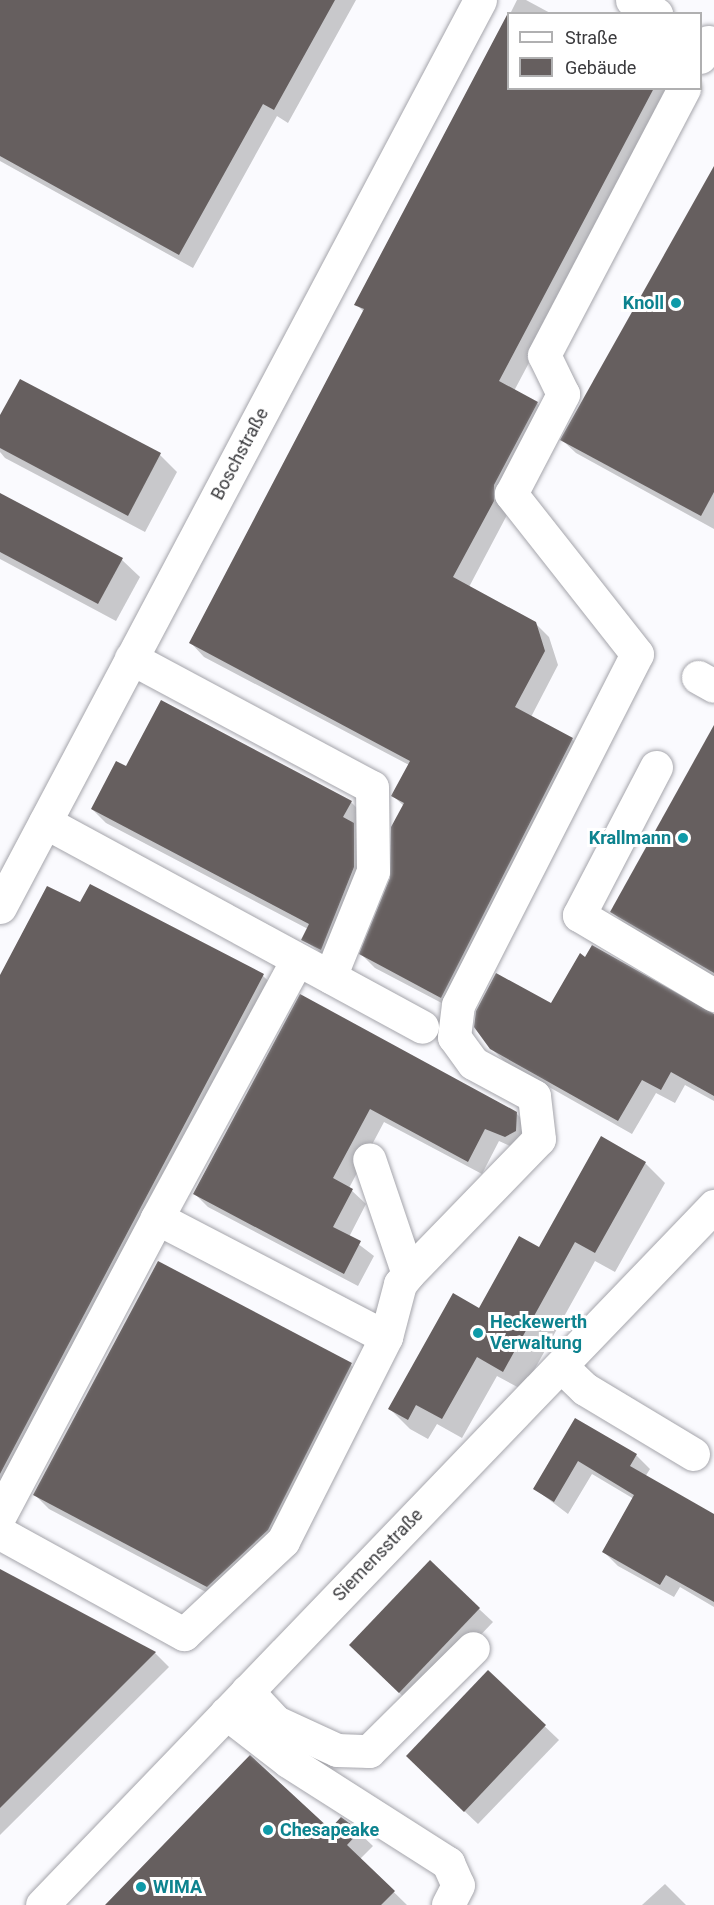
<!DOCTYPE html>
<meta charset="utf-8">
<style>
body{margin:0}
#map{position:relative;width:714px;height:1905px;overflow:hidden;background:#fafafe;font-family:Roboto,sans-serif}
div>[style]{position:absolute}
.shadow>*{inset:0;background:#0003}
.building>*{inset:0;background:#665f5f}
.roads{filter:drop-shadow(0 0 2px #a5a5ab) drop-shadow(0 0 2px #a5a5ab)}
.minor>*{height:33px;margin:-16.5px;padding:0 16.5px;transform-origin:16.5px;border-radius:16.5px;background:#fff}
.dots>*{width:16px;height:16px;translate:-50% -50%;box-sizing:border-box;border:3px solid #fff;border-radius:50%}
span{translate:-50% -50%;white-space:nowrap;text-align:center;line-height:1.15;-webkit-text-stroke:6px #fff;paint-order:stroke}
.culture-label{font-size:18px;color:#0d838f;font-weight:700}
.right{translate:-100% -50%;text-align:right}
.left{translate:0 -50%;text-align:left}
.street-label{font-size:18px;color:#3a3a3d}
.legend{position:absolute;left:507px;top:12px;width:195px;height:78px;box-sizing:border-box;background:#fff;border:2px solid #b0b0b1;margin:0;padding:8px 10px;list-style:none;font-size:18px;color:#3a3a3d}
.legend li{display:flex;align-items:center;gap:12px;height:30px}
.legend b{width:30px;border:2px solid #b0b0b1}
</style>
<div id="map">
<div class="shadow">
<i style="clip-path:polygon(0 0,356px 0,288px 123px,277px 116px,193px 268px,0 161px)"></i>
<i style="clip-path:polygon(517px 0,526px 0,552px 14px,510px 14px)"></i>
<i style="clip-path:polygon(508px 17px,508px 88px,675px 88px,514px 391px,537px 403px,550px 417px,507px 515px,469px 587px,535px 623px,549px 637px,558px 665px,531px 717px,572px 739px,586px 753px,455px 1010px,375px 968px,361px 954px,392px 878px,404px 806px,393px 796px,409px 765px,204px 657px,191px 643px,364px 312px,356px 304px)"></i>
<i style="clip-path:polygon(714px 168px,714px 529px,576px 453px,562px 440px)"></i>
<i style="clip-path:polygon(0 418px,160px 455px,177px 472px,145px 532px,5px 458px,0 452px)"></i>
<i style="clip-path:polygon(0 495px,122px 560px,140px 577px,116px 621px,0 559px)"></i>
<i style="clip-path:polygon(714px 753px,714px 979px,629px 928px,612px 912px)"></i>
<i style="clip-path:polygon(127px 768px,351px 802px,365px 816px,367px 838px,334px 963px,303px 939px,308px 929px,106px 823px,92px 809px)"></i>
<i style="clip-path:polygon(81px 904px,263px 976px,277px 989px,0 1513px,0 978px)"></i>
<i style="clip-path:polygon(301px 996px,516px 1113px,530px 1127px,519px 1150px,499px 1141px,482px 1174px,384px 1122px,349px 1188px,366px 1204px,349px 1237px,374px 1256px,358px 1286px,208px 1207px,194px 1193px)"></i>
<i style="clip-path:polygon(552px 1005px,714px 1023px,714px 1101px,685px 1085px,675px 1103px,656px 1093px,632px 1134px,505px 1062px,491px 1048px)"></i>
<i style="clip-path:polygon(602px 1139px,645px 1163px,665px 1183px,615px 1272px,595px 1261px,523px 1390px,497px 1376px,462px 1438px,437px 1424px,428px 1439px,410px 1429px,390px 1409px,540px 1249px)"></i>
<i style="clip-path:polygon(351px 1365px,364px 1378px,281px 1543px,221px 1600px,49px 1509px,35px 1495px)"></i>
<i style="clip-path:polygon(575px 1420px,636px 1455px,650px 1469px,645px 1477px,714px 1515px,714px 1607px,680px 1587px,674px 1597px,618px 1566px,604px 1552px,634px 1499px,592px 1474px,568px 1514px,535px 1489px)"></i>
<i style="clip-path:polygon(0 1571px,155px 1653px,169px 1667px,0 1835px)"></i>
<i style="clip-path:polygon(479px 1609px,493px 1622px,413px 1706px,364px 1659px)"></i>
<i style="clip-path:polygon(488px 1672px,559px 1740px,478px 1824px,421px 1770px)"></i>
<i style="clip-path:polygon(352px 1826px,373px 1846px,360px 1859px,407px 1905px,107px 1905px)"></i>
<i style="clip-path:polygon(665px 1884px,686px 1905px,642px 1905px)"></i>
</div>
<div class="building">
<i style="clip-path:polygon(0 0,335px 0,274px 110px,263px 104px,179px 255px,0 156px)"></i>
<i style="clip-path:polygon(508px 13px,508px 88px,654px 88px,499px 381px,538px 402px,494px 485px,494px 501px,453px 577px,536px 622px,545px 651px,515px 707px,573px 738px,441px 998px,359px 954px,390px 878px,391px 827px,404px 803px,391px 796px,410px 761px,189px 643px,364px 309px,354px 305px)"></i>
<i style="clip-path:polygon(714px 166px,714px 492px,701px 516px,560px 440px)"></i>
<i style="clip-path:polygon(20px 379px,161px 453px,128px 516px,0 448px,0 415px)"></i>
<i style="clip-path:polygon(0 493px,123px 558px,98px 604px,0 552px)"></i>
<i style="clip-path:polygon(161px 700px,352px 801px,343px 817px,354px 823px,354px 867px,321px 950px,301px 940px,309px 924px,91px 809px,116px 761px,126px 766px)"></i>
<i style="clip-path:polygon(714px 725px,714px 973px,610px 912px)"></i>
<i style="clip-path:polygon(90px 884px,264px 974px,0 1474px,0 975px,47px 886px,80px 902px)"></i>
<i style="clip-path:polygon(592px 945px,714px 1014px,714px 1096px,671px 1072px,661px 1090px,642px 1080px,618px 1121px,490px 1049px,474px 1027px,476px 1011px,496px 973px,551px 1003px,580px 953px,585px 957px)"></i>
<i style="clip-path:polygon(300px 994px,517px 1112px,516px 1131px,505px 1137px,485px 1129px,468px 1162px,370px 1109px,333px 1178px,353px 1189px,333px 1227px,361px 1241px,344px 1274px,193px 1194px)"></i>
<i style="clip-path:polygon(601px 1136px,646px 1162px,595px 1253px,575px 1242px,503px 1372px,477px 1357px,442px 1419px,416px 1405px,408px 1420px,388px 1409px,453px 1293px,479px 1308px,519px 1236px,539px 1247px)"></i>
<i style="clip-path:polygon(158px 1261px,352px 1363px,268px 1530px,207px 1587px,33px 1495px)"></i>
<i style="clip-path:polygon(575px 1418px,637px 1454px,630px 1466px,714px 1514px,714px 1602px,666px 1575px,660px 1585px,602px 1552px,634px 1495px,578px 1461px,554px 1502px,533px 1489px)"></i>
<i style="clip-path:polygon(430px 1560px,480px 1608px,399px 1693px,349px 1645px)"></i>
<i style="clip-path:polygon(0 1569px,156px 1652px,0 1808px)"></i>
<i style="clip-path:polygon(488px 1670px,546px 1725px,464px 1812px,406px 1756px)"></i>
<i style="clip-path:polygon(250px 1755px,330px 1829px,341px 1817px,360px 1831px,347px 1845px,395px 1891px,381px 1905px,105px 1905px)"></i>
</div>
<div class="roads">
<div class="minor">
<i style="left:632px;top:0;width:28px;rotate:30deg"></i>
<i style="left:700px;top:57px;width:17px;rotate:-62deg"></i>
<i style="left:131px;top:658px;width:273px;rotate:28.2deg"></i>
<i style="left:372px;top:787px;width:84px;rotate:89.3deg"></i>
<i style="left:373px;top:871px;width:114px;rotate:112.1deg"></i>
<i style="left:698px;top:677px;width:18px;rotate:29deg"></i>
<i style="left:656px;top:767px;width:167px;rotate:117.5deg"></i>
<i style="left:579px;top:915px;width:157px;rotate:30.7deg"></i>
<i style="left:45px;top:822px;width:429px;rotate:28.5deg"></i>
<i style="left:0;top:907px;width:1026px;rotate:-62.11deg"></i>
<i style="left:297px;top:960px;width:294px;rotate:118.5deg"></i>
<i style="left:157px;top:1218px;width:258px;rotate:27.5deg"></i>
<i style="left:386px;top:1337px;width:55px;rotate:-75.2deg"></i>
<i style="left:400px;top:1284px;width:13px;rotate:-51deg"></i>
<i style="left:408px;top:1274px;width:121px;rotate:-108.7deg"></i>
<i style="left:408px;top:1274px;width:188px;rotate:-45.9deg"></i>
<i style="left:539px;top:1139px;width:43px;rotate:-96.6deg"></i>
<i style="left:534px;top:1096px;width:69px;rotate:-151.6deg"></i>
<i style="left:473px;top:1063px;width:32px;rotate:-126deg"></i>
<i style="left:454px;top:1037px;width:32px;rotate:-83deg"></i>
<i style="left:458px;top:1005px;width:394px;rotate:-63deg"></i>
<i style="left:637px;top:654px;width:204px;rotate:-128.2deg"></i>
<i style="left:511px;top:494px;width:113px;rotate:-62.5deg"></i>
<i style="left:563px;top:394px;width:43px;rotate:-116deg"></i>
<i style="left:544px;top:355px;width:301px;rotate:-62.3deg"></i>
<i style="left:561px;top:1366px;width:33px;rotate:44deg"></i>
<i style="left:585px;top:1389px;width:126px;rotate:31deg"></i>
<i style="left:0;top:1515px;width:336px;rotate:-62.1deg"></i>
<i style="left:0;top:1533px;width:210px;rotate:28.8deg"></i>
<i style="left:184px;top:1634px;width:136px;rotate:-43.2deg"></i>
<i style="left:283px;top:1541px;width:229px;rotate:-63.2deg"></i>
<i style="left:247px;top:1691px;width:42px;rotate:46.9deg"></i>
<i style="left:276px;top:1722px;width:67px;rotate:24.7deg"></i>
<i style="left:337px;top:1750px;width:32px;rotate:2deg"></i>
<i style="left:369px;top:1751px;width:146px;rotate:-44.7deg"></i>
<i style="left:226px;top:1713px;width:78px;rotate:37.7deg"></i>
<i style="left:288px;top:1761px;width:190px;rotate:32.5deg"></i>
<i style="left:448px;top:1863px;width:24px;rotate:66deg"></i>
<i style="left:458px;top:1885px;width:22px;rotate:117deg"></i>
<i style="left:42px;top:1905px;width:970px;rotate:-46.13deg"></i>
</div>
</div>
<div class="dots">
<i style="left:676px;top:303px;background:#0f9aa8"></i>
<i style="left:683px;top:838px;background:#0f9aa8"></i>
<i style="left:478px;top:1333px;background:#0f9aa8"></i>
<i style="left:268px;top:1830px;background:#0f9aa8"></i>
<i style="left:141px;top:1887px;background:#0f9aa8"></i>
</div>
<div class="culture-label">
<span class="right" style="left:664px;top:303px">Knoll</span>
<span class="right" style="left:671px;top:838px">Krallmann</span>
<span class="left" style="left:490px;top:1333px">Heckewerth<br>Verwaltung</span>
<span class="left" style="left:280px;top:1830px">Chesapeake</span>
<span class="left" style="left:153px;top:1887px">WIMA</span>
</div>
<div class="street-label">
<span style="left:240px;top:454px;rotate:-62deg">Boschstraße</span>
<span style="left:378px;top:1555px;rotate:-46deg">Siemensstraße</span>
</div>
<ul class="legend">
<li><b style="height:8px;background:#fff"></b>Straße</li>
<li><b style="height:16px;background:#665f5f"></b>Gebäude</li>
</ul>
</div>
